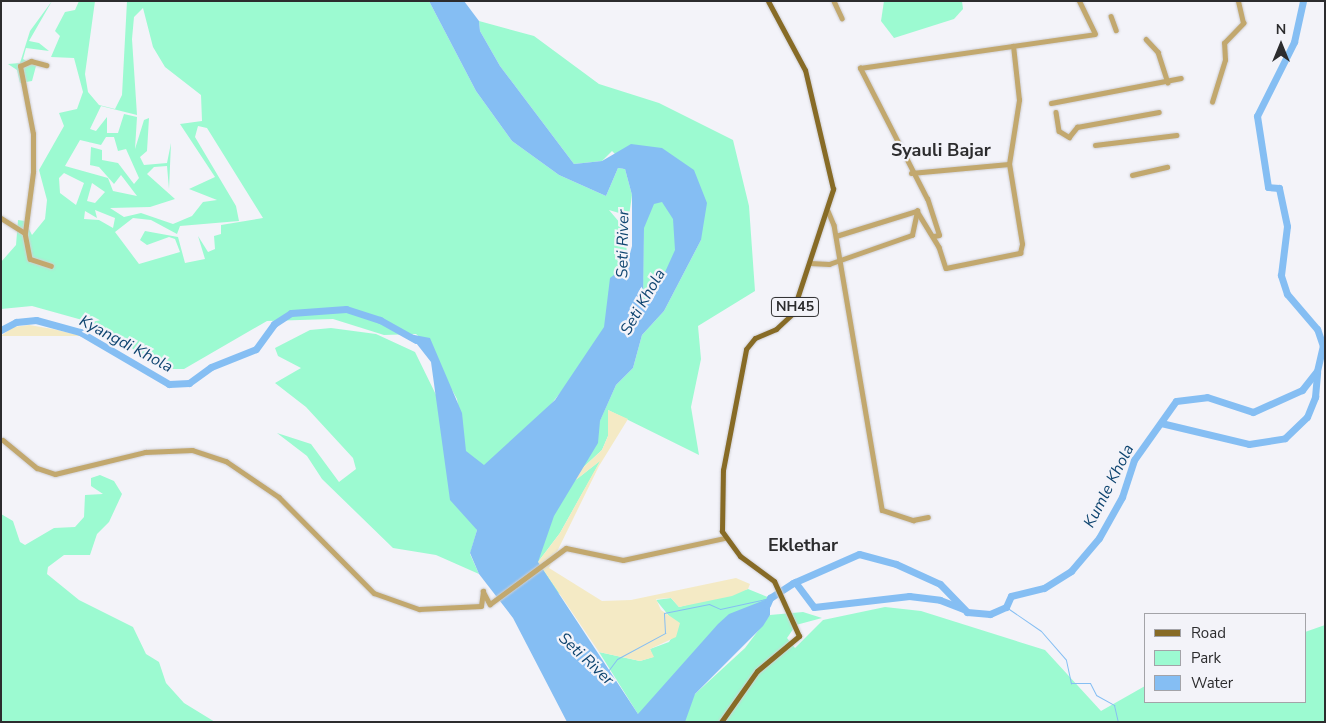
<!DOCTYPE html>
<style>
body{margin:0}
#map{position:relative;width:1326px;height:723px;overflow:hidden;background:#f3f3f9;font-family:"Nunito Sans",sans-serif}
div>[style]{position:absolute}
.green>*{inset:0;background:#9cfad1}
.sand>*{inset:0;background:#f4eac5}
.water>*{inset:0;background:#85bef3}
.stream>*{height:1px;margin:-0.5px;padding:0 0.5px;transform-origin:0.5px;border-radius:0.5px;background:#85bef3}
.river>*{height:7px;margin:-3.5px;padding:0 3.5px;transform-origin:3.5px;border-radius:3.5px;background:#85bef3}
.roads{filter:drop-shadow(0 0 1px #cfcfd4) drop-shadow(0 0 1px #cfcfd4)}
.minor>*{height:4.5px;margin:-2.25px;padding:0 2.25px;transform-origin:2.25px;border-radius:2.25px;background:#c2a86e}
.major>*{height:5px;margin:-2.5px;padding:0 2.5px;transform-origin:2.5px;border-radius:2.5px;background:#876b26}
span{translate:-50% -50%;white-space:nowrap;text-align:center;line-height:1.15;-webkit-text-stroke:4.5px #f3f3f9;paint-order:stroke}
.shield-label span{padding:1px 4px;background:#f3f3f9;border:1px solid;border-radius:4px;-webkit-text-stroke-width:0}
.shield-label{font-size:14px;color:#2c2c2e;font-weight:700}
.water-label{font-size:16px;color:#0f4570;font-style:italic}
.quarter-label{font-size:18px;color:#2c2c2e;font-weight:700}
.frame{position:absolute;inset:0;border:2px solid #2c2c2e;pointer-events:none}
.legend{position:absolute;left:1144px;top:613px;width:162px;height:90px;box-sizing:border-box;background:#f3f3f9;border:1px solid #a3a3a8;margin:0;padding:6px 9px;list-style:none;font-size:15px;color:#2c2c2e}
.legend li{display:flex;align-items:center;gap:10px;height:25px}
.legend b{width:25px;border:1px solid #a3a3a8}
.north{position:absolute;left:1256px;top:20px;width:50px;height:50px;-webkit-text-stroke:4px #f3f3f9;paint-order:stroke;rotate:0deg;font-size:14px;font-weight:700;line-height:20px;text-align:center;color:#2c2c2e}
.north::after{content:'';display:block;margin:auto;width:18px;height:22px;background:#2c2c2e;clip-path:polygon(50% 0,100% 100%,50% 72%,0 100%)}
</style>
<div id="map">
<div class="green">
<i style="clip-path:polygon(52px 1px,29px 41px,39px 43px,49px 51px,26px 48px,23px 59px,36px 66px,32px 81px,20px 83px,17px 70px,8px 64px,20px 63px,30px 31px)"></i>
<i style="clip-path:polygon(evenodd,79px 1px,95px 1px,85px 74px,88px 92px,99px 105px,115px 109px,122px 95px,127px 1px,429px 1px,476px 91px,512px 141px,559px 175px,606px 196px,618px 168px,625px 169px,632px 195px,629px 216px,609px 210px,626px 230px,627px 266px,598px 346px,473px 501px,457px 399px,452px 390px,450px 396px,423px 340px,416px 334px,384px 335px,333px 319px,267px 321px,184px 369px,164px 369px,93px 323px,32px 306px,1px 309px,1px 262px,16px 245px,18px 220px,25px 221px,32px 235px,45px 219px,47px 200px,39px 170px,64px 126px,59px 113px,77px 109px,83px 92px,74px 58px,51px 57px,60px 36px,55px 31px,65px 12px,75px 10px,79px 1px,143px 8px,153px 47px,165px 67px,201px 95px,202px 121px,180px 124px,215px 177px,189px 189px,217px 200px,203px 202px,192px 216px,173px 224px,141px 213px,124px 217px,110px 208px,150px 207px,175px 199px,147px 174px,154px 167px,167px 166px,169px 189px,171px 143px,167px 163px,144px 165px,140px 157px,147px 151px,149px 118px,144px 120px,135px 149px,137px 117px,124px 114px,118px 133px,107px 133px,107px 117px,96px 131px,90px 129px,101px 106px,137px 115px,132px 39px,134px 17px,143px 8px,79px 1px,198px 126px,207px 128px,263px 218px,221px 225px,221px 234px,214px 236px,215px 249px,208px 252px,198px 236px,205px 259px,185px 263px,178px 237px,145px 231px,140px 240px,147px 245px,169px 237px,175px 239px,180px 252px,139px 264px,115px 232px,133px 218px,151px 220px,177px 234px,180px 226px,239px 221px,236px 206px,195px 137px,198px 126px,79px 1px,106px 137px,114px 137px,118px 151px,126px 149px,139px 178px,134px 184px,118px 163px,102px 160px,102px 150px,91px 147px,90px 165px,99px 167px,114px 184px,121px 175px,137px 196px,113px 191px,108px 178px,65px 166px,80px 140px,101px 145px,106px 137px,79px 1px,64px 173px,84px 183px,76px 205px,60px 193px,59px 178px,64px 173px,79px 1px,92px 183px,105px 192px,95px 203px,87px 201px,92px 183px,79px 1px,95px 210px,115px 218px,113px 228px,99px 220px,84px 219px,85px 211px,97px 218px,95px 210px)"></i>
<i style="clip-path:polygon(884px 1px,962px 1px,963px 9px,954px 19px,894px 38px,881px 21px)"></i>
<i style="clip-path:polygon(479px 21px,534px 36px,599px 84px,659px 103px,733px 140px,749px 206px,755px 291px,698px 326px,701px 359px,691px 407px,699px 455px,608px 410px,608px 436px,602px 450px,576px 474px,616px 385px,633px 368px,642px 335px,664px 311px,701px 240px,612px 151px,602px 161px,574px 164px,500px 66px,480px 31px)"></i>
<i style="clip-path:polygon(644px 161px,690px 205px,669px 271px,648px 303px,643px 302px)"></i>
<i style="clip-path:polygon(331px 328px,376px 334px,415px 352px,441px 405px,477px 530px,470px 554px,479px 574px,436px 555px,393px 548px,322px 479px,307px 456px,277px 433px,311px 444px,339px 482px,356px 469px,353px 458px,306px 407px,275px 383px,301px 368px,278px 356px,275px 348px,310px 330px)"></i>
<i style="clip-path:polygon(601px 460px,560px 533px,538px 562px,561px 595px,511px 555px,512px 530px)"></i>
<i style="clip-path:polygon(100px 475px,114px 481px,122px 494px,109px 522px,97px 534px,90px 555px,64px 555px,48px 567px,47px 574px,79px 600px,133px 627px,146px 654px,159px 662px,166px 683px,184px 703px,215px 722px,1px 722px,1px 514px,13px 521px,20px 542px,25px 545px,54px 528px,75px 527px,84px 517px,85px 495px,103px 494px,91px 486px,91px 478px)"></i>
<i style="clip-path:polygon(748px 589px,770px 598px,643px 722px,599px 652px,640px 661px,653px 657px,650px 649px,669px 642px,678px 627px,656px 600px,671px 598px,679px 607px)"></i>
<i style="clip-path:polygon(885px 607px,921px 611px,1045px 650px,1101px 711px,1145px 686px,1145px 702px,1305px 702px,1305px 632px,1325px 625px,1325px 722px,649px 722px,695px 694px,745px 648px,770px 615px,803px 612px,822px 618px,796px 625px,787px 638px,795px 648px,823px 620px)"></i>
</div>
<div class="sand">
<i style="clip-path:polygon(29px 325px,53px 329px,82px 336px,1px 336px,13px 327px)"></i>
<i style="clip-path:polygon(608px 410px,628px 419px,599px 466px,549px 568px,602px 601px,631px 600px,736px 578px,750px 584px,748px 589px,732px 596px,679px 607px,671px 598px,656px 599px,661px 610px,680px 623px,676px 637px,650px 649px,654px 657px,640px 661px,599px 652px,538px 562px,560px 533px,600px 461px,577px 479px,516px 460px,509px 470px,475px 486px,519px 454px,576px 474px,602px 450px,608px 436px)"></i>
</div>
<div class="water">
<i style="clip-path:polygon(evenodd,429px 1px,464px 1px,479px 21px,480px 31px,500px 66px,574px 164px,602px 161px,631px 144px,662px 148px,694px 170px,707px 203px,701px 240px,664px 311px,642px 335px,633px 368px,616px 385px,600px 421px,598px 443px,554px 516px,538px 562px,638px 714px,718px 624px,729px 614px,770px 598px,770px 615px,763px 626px,695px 694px,685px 722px,567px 722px,513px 618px,479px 574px,470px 553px,477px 530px,450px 500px,431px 362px,409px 334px,430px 338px,462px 413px,466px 451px,484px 465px,555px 400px,604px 327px,610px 278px,627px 265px,632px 246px,632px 195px,625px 169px,618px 168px,606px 196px,559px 175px,512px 141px,476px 91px,429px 1px,662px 202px,673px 219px,675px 250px,652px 301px,643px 302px,644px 228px,654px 204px,662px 202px)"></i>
</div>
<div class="stream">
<i style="left:1006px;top:607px;width:42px;rotate:34.4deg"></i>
<i style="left:1041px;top:631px;width:38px;rotate:49deg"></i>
<i style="left:1066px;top:660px;width:24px;rotate:78deg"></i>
<i style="left:1071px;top:683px;width:19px"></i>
<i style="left:1090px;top:683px;width:13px;rotate:63deg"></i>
<i style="left:1096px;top:695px;width:21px;rotate:29deg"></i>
<i style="left:1114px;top:705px;width:17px;rotate:77deg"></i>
<i style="left:608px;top:671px;width:15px;rotate:-53deg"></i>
<i style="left:617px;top:659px;width:55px;rotate:-28.4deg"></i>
<i style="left:665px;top:633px;width:20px;rotate:-93deg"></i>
<i style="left:664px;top:613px;width:46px;rotate:-11.3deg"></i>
<i style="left:709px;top:604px;width:12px;rotate:24deg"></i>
<i style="left:720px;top:609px;width:51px;rotate:-12.4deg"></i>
</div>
<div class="river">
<i style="left:1px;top:330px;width:17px;rotate:-28deg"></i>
<i style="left:16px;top:322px;width:20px;rotate:-6deg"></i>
<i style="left:36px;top:320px;width:46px;rotate:15.3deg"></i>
<i style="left:80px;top:332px;width:103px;rotate:30.3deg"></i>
<i style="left:169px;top:384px;width:20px;rotate:-3deg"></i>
<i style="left:189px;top:383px;width:27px;rotate:-36deg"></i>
<i style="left:211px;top:367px;width:48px;rotate:-21.8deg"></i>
<i style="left:256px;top:349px;width:31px;rotate:-54deg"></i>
<i style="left:274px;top:324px;width:20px;rotate:-33deg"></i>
<i style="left:291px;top:313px;width:55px;rotate:-4.2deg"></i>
<i style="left:346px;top:309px;width:36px;rotate:18deg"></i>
<i style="left:380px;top:320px;width:41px;rotate:29.1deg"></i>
<i style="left:1161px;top:423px;width:90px;rotate:13.4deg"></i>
<i style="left:1249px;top:444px;width:36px;rotate:-9deg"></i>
<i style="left:1285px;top:438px;width:30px;rotate:-44deg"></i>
<i style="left:1307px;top:417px;width:22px;rotate:-68deg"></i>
<i style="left:1315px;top:397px;width:25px;rotate:-85deg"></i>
<i style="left:795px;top:582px;width:31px;rotate:53deg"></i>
<i style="left:814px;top:607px;width:96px;rotate:-6.6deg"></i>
<i style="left:909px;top:596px;width:31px;rotate:7deg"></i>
<i style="left:940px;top:600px;width:25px;rotate:21deg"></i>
<i style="left:767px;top:605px;width:8px;rotate:-67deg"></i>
<i style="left:770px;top:598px;width:27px;rotate:-33deg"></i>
<i style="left:793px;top:583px;width:72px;rotate:-23.7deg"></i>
<i style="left:859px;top:554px;width:38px;rotate:15deg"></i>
<i style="left:896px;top:564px;width:48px;rotate:24.4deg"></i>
<i style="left:940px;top:584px;width:39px;rotate:46deg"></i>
<i style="left:967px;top:612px;width:23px;rotate:5deg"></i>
<i style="left:990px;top:614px;width:17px;rotate:-24deg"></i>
<i style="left:1006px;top:607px;width:12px;rotate:-66deg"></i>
<i style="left:1011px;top:596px;width:34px;rotate:-14deg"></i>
<i style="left:1044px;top:588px;width:32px;rotate:-32deg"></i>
<i style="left:1071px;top:571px;width:43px;rotate:-49.7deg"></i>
<i style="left:1099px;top:538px;width:47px;rotate:-60.7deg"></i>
<i style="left:1122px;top:497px;width:39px;rotate:-72deg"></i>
<i style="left:1134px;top:460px;width:72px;rotate:-54.6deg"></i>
<i style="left:1176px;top:401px;width:31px;rotate:-7deg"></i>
<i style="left:1207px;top:397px;width:48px;rotate:18.1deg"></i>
<i style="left:1253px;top:412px;width:54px;rotate:-24.2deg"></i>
<i style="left:1302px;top:390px;width:24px;rotate:-52deg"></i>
<i style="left:1317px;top:371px;width:26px;rotate:-77deg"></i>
<i style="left:1323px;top:346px;width:18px;rotate:-109deg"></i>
<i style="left:1317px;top:329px;width:46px;rotate:-130.6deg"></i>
<i style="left:1287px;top:294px;width:20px;rotate:-108deg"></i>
<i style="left:1281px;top:275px;width:49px;rotate:-83deg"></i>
<i style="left:1287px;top:226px;width:39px;rotate:-102deg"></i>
<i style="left:1279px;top:188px;width:11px;rotate:-175deg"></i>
<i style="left:1268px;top:187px;width:72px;rotate:-98.8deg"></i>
<i style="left:1257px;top:116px;width:83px;rotate:-63.4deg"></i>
<i style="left:1294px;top:42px;width:42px;rotate:-77.6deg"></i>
</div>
<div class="roads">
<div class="minor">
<i style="left:834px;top:1px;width:19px;rotate:65deg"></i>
<i style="left:1111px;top:16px;width:15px;rotate:70deg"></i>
<i style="left:1146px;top:39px;width:18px;rotate:47deg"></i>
<i style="left:1158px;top:52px;width:32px;rotate:72deg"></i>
<i style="left:1212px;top:102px;width:44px;rotate:-72.8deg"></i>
<i style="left:1225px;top:60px;width:17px;rotate:-93deg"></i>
<i style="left:1224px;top:43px;width:28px;rotate:-46deg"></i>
<i style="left:1243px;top:23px;width:23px;rotate:-103deg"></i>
<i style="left:1051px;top:103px;width:132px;rotate:-10.9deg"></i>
<i style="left:1056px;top:112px;width:19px;rotate:81deg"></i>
<i style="left:1059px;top:131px;width:12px;rotate:31deg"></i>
<i style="left:1069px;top:137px;width:13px;rotate:-51deg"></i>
<i style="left:1077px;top:127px;width:83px;rotate:-10.4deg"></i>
<i style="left:1095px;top:145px;width:82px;rotate:-7deg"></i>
<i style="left:911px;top:173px;width:98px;rotate:-5.2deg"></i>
<i style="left:1132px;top:175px;width:36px;rotate:-13deg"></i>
<i style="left:828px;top:211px;width:15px;rotate:67deg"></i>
<i style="left:834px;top:225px;width:289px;rotate:80.4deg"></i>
<i style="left:882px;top:510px;width:33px;rotate:18deg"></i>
<i style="left:913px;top:520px;width:15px;rotate:-11deg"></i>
<i style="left:1px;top:218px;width:28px;rotate:32deg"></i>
<i style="left:25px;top:233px;width:26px;rotate:79deg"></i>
<i style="left:30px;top:259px;width:22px;rotate:18deg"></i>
<i style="left:25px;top:233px;width:62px;rotate:-82.5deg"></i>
<i style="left:33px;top:172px;width:38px;rotate:-90deg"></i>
<i style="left:33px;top:134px;width:69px;rotate:-100.8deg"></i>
<i style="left:20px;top:66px;width:12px;rotate:-24deg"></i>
<i style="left:31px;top:61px;width:16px;rotate:15deg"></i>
<i style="left:836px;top:236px;width:85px;rotate:-17.2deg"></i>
<i style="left:917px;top:211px;width:42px;rotate:58.6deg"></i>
<i style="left:939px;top:247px;width:22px;rotate:72deg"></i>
<i style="left:946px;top:268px;width:76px;rotate:-11.5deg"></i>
<i style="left:1020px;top:253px;width:9px;rotate:-77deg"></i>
<i style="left:1022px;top:244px;width:81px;rotate:-99.2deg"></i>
<i style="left:1009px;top:164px;width:65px;rotate:-81.1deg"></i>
<i style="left:1019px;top:100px;width:54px;rotate:-96.3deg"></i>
<i style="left:934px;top:236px;width:5px;rotate:-11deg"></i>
<i style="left:939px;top:235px;width:38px;rotate:-108deg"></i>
<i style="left:927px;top:199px;width:147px;rotate:-117.1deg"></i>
<i style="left:860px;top:68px;width:237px;rotate:-8.2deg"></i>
<i style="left:1095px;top:34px;width:37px;rotate:-116deg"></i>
<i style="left:810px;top:263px;width:19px;rotate:3deg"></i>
<i style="left:829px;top:264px;width:88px;rotate:-19.3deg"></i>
<i style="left:912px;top:235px;width:25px;rotate:-78deg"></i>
<i style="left:3px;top:440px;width:44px;rotate:39.5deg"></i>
<i style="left:37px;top:468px;width:19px;rotate:18deg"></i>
<i style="left:55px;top:474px;width:93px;rotate:-13.7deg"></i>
<i style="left:145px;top:452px;width:47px;rotate:-2.4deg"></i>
<i style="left:192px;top:450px;width:36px;rotate:18deg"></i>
<i style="left:226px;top:461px;width:64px;rotate:34.2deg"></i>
<i style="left:279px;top:497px;width:135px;rotate:45.3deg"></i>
<i style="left:374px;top:593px;width:48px;rotate:19.6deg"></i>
<i style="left:419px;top:609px;width:62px;rotate:-2.8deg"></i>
<i style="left:481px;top:606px;width:15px;rotate:-82deg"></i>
<i style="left:483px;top:591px;width:15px;rotate:62deg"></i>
<i style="left:490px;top:604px;width:94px;rotate:-36.4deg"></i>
<i style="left:566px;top:548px;width:58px;rotate:11.9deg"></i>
<i style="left:623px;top:560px;width:104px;rotate:-12.2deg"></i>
</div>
<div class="major">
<i style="left:721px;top:722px;width:62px;rotate:-54.8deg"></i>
<i style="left:757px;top:671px;width:55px;rotate:-39.8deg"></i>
<i style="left:799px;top:636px;width:60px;rotate:-114.4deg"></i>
<i style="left:774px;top:581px;width:42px;rotate:-143.7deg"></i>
<i style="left:740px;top:556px;width:31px;rotate:-126deg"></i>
<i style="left:722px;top:531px;width:61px;rotate:-89.1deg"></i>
<i style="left:723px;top:470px;width:123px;rotate:-79.2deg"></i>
<i style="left:746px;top:349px;width:14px;rotate:-51deg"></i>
<i style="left:755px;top:338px;width:23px;rotate:-23deg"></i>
<i style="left:776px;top:329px;width:22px;rotate:-43deg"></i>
<i style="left:792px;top:314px;width:132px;rotate:-71.8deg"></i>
<i style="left:833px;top:189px;width:122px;rotate:-103.2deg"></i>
<i style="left:805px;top:70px;width:78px;rotate:-118.2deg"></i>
</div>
</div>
<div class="shield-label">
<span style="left:795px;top:307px">NH45</span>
</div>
<div class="water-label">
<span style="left:623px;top:244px;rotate:-89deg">Seti River</span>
<span style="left:643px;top:302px;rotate:-60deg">Seti Khola</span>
<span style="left:126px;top:344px;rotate:28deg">Kyangdi Khola</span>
<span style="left:1109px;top:486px;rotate:-63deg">Kumle Khola</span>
<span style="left:586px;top:659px;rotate:43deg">Seti River</span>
</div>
<div class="quarter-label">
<span style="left:941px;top:150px">Syauli Bajar</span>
<span style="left:803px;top:545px">Eklethar</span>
</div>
<div class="frame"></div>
<ul class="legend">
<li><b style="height:6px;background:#876b26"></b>Road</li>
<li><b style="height:14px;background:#9cfad1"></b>Park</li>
<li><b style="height:14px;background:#85bef3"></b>Water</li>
</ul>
<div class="north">N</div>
</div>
